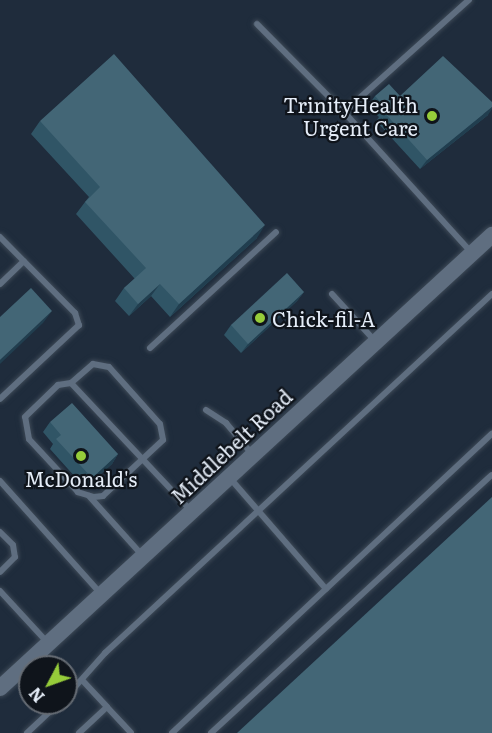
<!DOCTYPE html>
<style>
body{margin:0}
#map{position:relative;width:492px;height:733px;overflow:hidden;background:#1f2c3c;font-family:Literata,serif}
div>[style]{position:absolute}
.roads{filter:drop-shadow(0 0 2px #3d4956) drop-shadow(0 0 2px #3d4956)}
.service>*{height:6px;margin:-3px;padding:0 3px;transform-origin:3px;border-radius:3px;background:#5f6e80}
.secondary>*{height:16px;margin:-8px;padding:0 8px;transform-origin:8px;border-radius:8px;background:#5f6e80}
.wall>*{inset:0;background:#305566}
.shaded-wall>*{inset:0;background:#213e4f}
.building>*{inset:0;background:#436676}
.dots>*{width:16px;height:16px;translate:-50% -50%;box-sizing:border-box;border:3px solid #0f141b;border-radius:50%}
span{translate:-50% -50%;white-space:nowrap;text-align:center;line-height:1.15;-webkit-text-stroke:4.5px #0f141b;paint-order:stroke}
.poi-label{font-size:20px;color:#e5edf8}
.right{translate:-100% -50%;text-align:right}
.left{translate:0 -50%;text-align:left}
.street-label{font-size:20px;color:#e5edf8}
.north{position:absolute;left:18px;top:655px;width:60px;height:60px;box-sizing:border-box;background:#0f141b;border:2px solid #656b73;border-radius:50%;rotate:229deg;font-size:16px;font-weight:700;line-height:24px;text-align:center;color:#e5edf8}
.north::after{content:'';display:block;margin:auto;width:21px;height:27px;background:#96cc3a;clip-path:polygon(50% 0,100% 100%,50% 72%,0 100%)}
</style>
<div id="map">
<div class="roads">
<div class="service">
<i style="left:257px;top:24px;width:124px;rotate:45.3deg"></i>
<i style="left:344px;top:112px;width:190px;rotate:47.8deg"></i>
<i style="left:344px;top:112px;width:168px;rotate:-41.9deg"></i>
<i style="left:0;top:237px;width:107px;rotate:45.4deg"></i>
<i style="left:75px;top:313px;width:13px;rotate:72deg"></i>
<i style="left:79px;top:325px;width:108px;rotate:136.9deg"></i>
<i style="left:0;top:284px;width:33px;rotate:-44deg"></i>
<i style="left:332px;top:294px;width:65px;rotate:47.5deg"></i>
<i style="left:150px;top:348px;width:171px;rotate:-42.6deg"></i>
<i style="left:93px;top:364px;width:16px;rotate:11deg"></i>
<i style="left:109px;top:367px;width:76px;rotate:48.2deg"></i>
<i style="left:160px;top:424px;width:16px;rotate:79deg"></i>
<i style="left:163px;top:440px;width:82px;rotate:137deg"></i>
<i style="left:103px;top:496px;width:9px;rotate:174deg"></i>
<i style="left:94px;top:497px;width:17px;rotate:-163deg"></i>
<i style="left:78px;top:492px;width:72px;rotate:-132.8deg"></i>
<i style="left:29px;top:439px;width:22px;rotate:-100deg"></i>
<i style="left:25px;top:417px;width:46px;rotate:-44.1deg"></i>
<i style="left:58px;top:385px;width:13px;rotate:-9deg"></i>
<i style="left:71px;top:383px;width:29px;rotate:-41deg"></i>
<i style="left:71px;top:383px;width:175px;rotate:46.8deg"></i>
<i style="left:206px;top:410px;width:24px;rotate:33deg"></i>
<i style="left:226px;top:423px;width:40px;rotate:50deg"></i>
<i style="left:229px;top:477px;width:148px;rotate:49.1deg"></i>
<i style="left:0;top:481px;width:152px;rotate:48.2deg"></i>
<i style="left:89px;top:496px;width:79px;rotate:48.1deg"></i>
<i style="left:0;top:532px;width:18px;rotate:45deg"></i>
<i style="left:13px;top:545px;width:12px;rotate:81deg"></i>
<i style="left:15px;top:557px;width:21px;rotate:135deg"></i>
<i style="left:0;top:591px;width:71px;rotate:47.3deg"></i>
<i style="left:83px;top:681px;width:35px;rotate:47deg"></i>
<i style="left:66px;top:697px;width:59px;rotate:-48.4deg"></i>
<i style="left:105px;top:653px;width:528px;rotate:-42.85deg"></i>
<i style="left:27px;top:733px;width:44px;rotate:-43.2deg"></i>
<i style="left:79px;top:733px;width:38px;rotate:-43deg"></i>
<i style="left:107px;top:707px;width:35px;rotate:47deg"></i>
<i style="left:172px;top:733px;width:438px;rotate:-43.1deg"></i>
<i style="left:211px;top:733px;width:381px;rotate:-42.6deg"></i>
</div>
<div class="secondary">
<i style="left:0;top:688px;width:669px;rotate:-42.64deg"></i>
</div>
</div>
<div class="wall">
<i style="clip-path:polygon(375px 96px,400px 96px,488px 115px,420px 169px,376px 121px,379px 117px,368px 106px)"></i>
<i style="clip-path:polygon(40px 121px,257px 238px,170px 317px,151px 296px,129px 316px,115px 301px,124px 288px,135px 279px,76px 214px,85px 202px,89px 197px,31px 134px)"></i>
<i style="clip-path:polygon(304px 292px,297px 301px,241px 353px,224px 335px,231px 325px)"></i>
<i style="clip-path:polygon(50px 422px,118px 454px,112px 464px,85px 488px,50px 449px,53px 444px,43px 432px)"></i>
</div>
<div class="shaded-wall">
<i style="clip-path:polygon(492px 107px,492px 109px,488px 115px,420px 169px,427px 160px)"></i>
<i style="clip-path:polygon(265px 225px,257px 238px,170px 317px,179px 304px)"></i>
<i style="clip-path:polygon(160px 284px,151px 296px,129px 316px,138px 304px)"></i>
<i style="clip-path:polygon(304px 292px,297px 301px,241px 353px,248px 344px)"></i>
<i style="clip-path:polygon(52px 311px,43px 323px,0 364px,0 360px)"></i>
<i style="clip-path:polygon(118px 454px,112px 464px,85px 488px,92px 478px)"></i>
</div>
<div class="building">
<i style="clip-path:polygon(114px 54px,265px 225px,179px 304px,160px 284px,138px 304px,124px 288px,146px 268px,85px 202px,100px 187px,40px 121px)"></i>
<i style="clip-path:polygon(443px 56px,492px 102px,492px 107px,427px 160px,383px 111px,386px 108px,375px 96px,389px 84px,400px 96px)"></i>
<i style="clip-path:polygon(287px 273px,304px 292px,248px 344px,231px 325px)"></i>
<i style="clip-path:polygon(31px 288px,52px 311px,0 360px,0 317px)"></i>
<i style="clip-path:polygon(72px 403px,118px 454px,92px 478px,56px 439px,61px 435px,50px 422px)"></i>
<i style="clip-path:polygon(492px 497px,492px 733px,237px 733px)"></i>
</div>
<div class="dots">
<i style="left:432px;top:116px;background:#96cc3a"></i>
<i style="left:260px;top:318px;background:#96cc3a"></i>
<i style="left:81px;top:456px;background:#96cc3a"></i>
</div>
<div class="poi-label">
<span class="right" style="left:418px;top:116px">TrinityHealth<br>Urgent Care</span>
<span class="left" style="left:272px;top:318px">Chick-fil-A</span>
<span style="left:81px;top:478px">McDonald's</span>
</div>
<div class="street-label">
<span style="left:231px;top:446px;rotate:-43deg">Middlebelt Road</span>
</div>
<div class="north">N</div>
</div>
